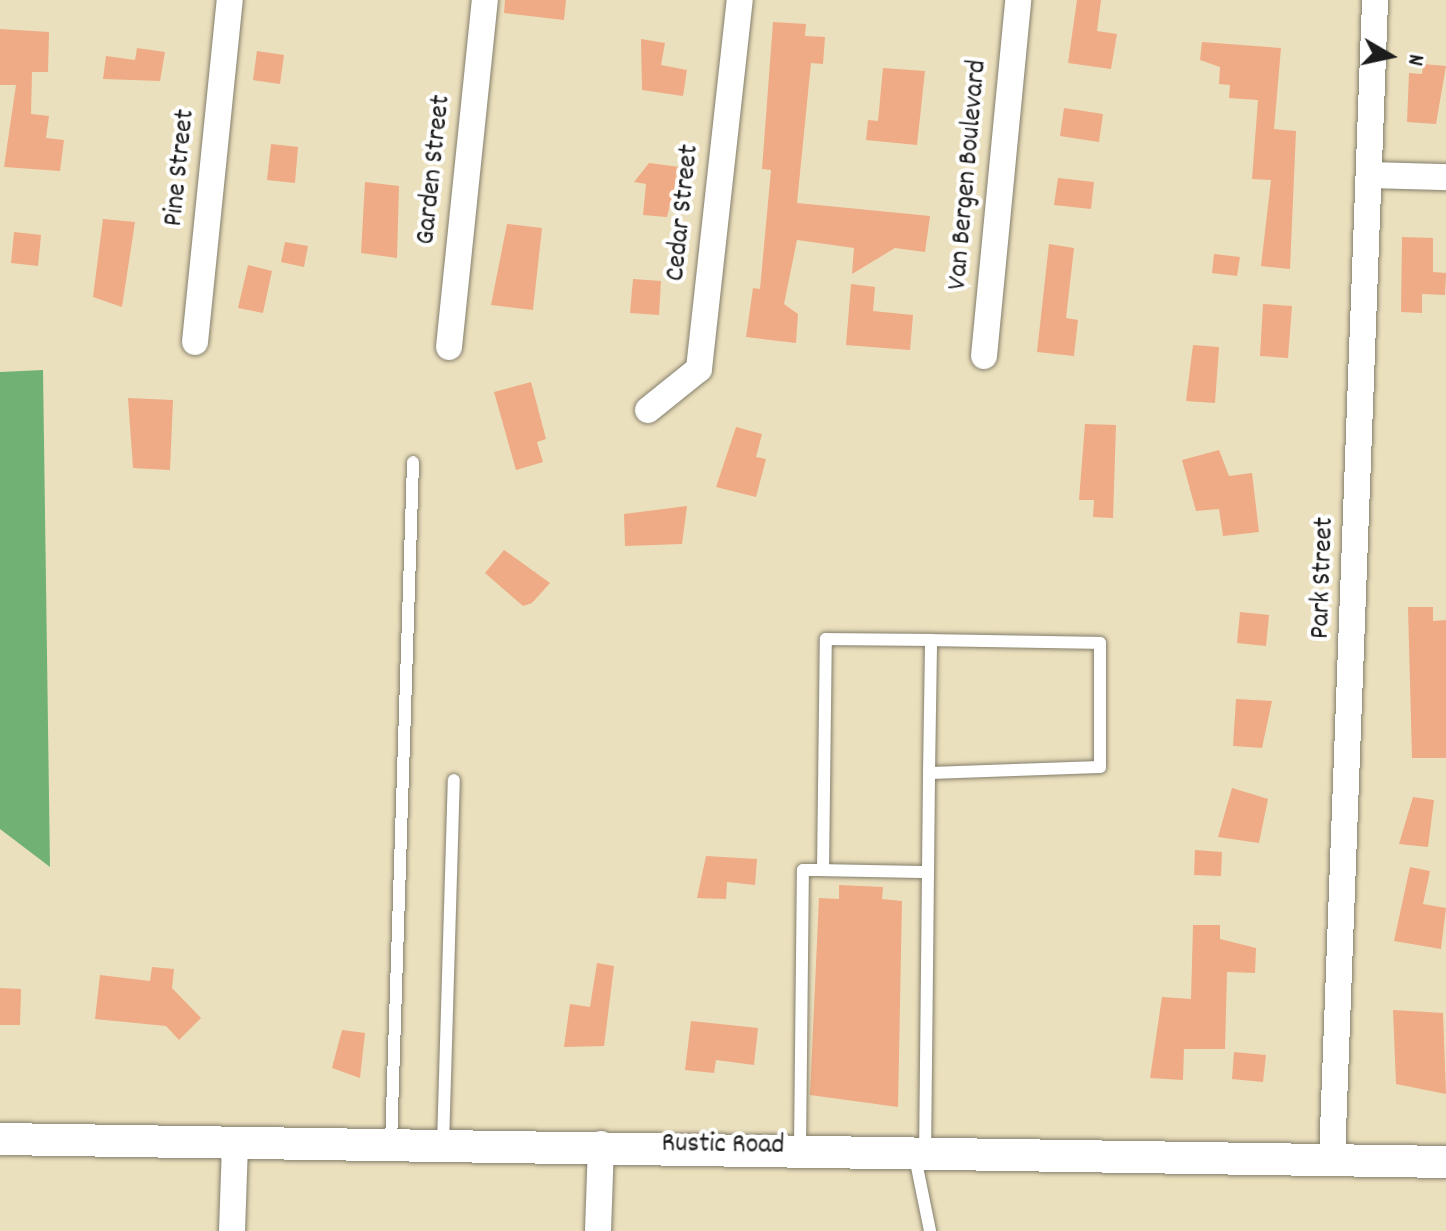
<!DOCTYPE html>
<style>
body{margin:0}
#map{position:relative;width:1446px;height:1231px;overflow:hidden;background:#ebe0bd;font-family:Dekko,sans-serif}
div>[style]{position:absolute}
.forest>*{inset:0;background:#71b274}
.building>*{inset:0;background:#eeab85}
.roads{filter:drop-shadow(0 0 2px #847e6c) drop-shadow(0 0 2px #847e6c)}
.service>*{height:12px;margin:-6px;padding:0 6px;transform-origin:6px;border-radius:6px;background:#fff}
.minor>*{height:26px;margin:-13px;padding:0 13px;transform-origin:13px;border-radius:13px;background:#fff}
.tertiary>*{height:32px;margin:-16px;padding:0 16px;transform-origin:16px;border-radius:16px;background:#fff}
span{translate:-50% -50%;white-space:nowrap;text-align:center;line-height:1.15;-webkit-text-stroke:8px #fff;paint-order:stroke}
.street-label{font-size:28px;color:#1c1c1c}
.north{position:absolute;left:1350px;top:16px;width:80px;height:80px;-webkit-text-stroke:6px #fff;paint-order:stroke;rotate:99deg;font-size:22px;font-weight:700;line-height:32px;text-align:center;color:#1c1c1c}
.north::after{content:'';display:block;margin:auto;width:28px;height:36px;background:#1c1c1c;clip-path:polygon(50% 0,100% 100%,50% 72%,0 100%)}
</style>
<div id="map">
<div class="forest">
<i style="clip-path:polygon(43px 370px,50px 867px,0 829px,0 372px)"></i>
</div>
<div class="building">
<i style="clip-path:polygon(505px 0,566px 0,564px 20px,504px 13px)"></i>
<i style="clip-path:polygon(1077px 0,1101px 0,1097px 31px,1117px 34px,1111px 69px,1068px 63px)"></i>
<i style="clip-path:polygon(773px 22px,806px 24px,805px 36px,825px 37px,823px 64px,811px 63px,797px 203px,930px 216px,925px 252px,895px 248px,852px 274px,854px 248px,797px 240px,784px 304px,798px 314px,796px 343px,746px 337px,753px 288px,760px 289px,771px 170px,762px 169px)"></i>
<i style="clip-path:polygon(0 29px,49px 32px,48px 72px,32px 72px,31px 114px,49px 116px,46px 138px,64px 140px,60px 171px,4px 167px,16px 85px,0 85px)"></i>
<i style="clip-path:polygon(641px 39px,665px 43px,661px 65px,687px 70px,683px 96px,642px 90px)"></i>
<i style="clip-path:polygon(1202px 42px,1281px 48px,1274px 129px,1296px 131px,1290px 269px,1261px 266px,1271px 180px,1252px 179px,1258px 100px,1229px 98px,1230px 85px,1219px 84px,1220px 67px,1200px 60px)"></i>
<i style="clip-path:polygon(137px 48px,165px 52px,160px 81px,103px 79px,106px 56px,135px 60px)"></i>
<i style="clip-path:polygon(257px 51px,284px 55px,280px 84px,253px 80px)"></i>
<i style="clip-path:polygon(1423px 64px,1446px 66px,1436px 124px,1407px 122px,1409px 73px,1422px 74px)"></i>
<i style="clip-path:polygon(883px 68px,925px 71px,917px 145px,866px 140px,868px 120px,878px 121px)"></i>
<i style="clip-path:polygon(1064px 108px,1103px 114px,1099px 142px,1060px 136px)"></i>
<i style="clip-path:polygon(271px 144px,298px 147px,295px 183px,267px 180px)"></i>
<i style="clip-path:polygon(649px 163px,680px 167px,667px 217px,643px 215px,646px 184px,634px 182px)"></i>
<i style="clip-path:polygon(1058px 178px,1094px 182px,1091px 209px,1054px 205px)"></i>
<i style="clip-path:polygon(365px 182px,399px 186px,397px 258px,361px 253px)"></i>
<i style="clip-path:polygon(103px 219px,135px 222px,122px 307px,93px 297px)"></i>
<i style="clip-path:polygon(507px 224px,542px 228px,533px 310px,491px 305px)"></i>
<i style="clip-path:polygon(14px 232px,41px 235px,38px 266px,11px 263px)"></i>
<i style="clip-path:polygon(1402px 237px,1433px 238px,1433px 272px,1446px 273px,1445px 295px,1422px 294px,1422px 313px,1401px 312px)"></i>
<i style="clip-path:polygon(285px 242px,308px 246px,304px 267px,281px 262px)"></i>
<i style="clip-path:polygon(1049px 244px,1074px 248px,1066px 318px,1078px 320px,1074px 356px,1037px 352px)"></i>
<i style="clip-path:polygon(1214px 254px,1240px 257px,1237px 276px,1212px 273px)"></i>
<i style="clip-path:polygon(248px 265px,272px 271px,263px 313px,238px 308px)"></i>
<i style="clip-path:polygon(633px 279px,661px 281px,659px 315px,630px 313px)"></i>
<i style="clip-path:polygon(851px 284px,875px 287px,873px 311px,913px 315px,910px 350px,846px 345px)"></i>
<i style="clip-path:polygon(1263px 304px,1292px 306px,1288px 358px,1260px 356px)"></i>
<i style="clip-path:polygon(1193px 345px,1219px 347px,1215px 403px,1186px 401px)"></i>
<i style="clip-path:polygon(531px 382px,546px 439px,537px 442px,543px 462px,516px 470px,494px 392px)"></i>
<i style="clip-path:polygon(128px 398px,173px 400px,170px 470px,133px 468px)"></i>
<i style="clip-path:polygon(1085px 424px,1116px 425px,1113px 518px,1093px 517px,1094px 500px,1079px 500px)"></i>
<i style="clip-path:polygon(736px 427px,762px 434px,756px 457px,766px 459px,756px 497px,716px 487px)"></i>
<i style="clip-path:polygon(1219px 450px,1229px 476px,1252px 473px,1259px 532px,1223px 536px,1219px 509px,1196px 511px,1182px 460px)"></i>
<i style="clip-path:polygon(687px 506px,682px 544px,625px 546px,624px 514px)"></i>
<i style="clip-path:polygon(504px 550px,550px 583px,532px 603px,523px 606px,485px 573px)"></i>
<i style="clip-path:polygon(1408px 607px,1433px 607px,1433px 621px,1446px 620px,1446px 758px,1412px 758px)"></i>
<i style="clip-path:polygon(1240px 612px,1269px 615px,1266px 646px,1237px 643px)"></i>
<i style="clip-path:polygon(1236px 699px,1272px 701px,1262px 748px,1233px 746px)"></i>
<i style="clip-path:polygon(1232px 788px,1268px 799px,1259px 843px,1218px 837px)"></i>
<i style="clip-path:polygon(1413px 797px,1434px 800px,1428px 847px,1399px 844px)"></i>
<i style="clip-path:polygon(1195px 850px,1222px 852px,1221px 876px,1194px 875px)"></i>
<i style="clip-path:polygon(706px 856px,757px 859px,755px 885px,727px 882px,726px 899px,697px 898px)"></i>
<i style="clip-path:polygon(1410px 867px,1430px 871px,1423px 904px,1446px 908px,1441px 949px,1394px 941px)"></i>
<i style="clip-path:polygon(839px 885px,883px 887px,882px 899px,902px 901px,898px 1107px,810px 1095px,819px 898px,839px 899px)"></i>
<i style="clip-path:polygon(1193px 925px,1220px 925px,1220px 939px,1256px 948px,1255px 973px,1227px 972px,1225px 1049px,1184px 1049px,1183px 1080px,1150px 1078px,1162px 997px,1191px 999px)"></i>
<i style="clip-path:polygon(597px 963px,614px 966px,604px 1046px,564px 1047px,570px 1004px,590px 1007px)"></i>
<i style="clip-path:polygon(152px 967px,174px 969px,172px 988px,201px 1018px,179px 1040px,166px 1026px,95px 1019px,100px 975px,150px 981px)"></i>
<i style="clip-path:polygon(0 988px,21px 989px,20px 1025px,0 1025px)"></i>
<i style="clip-path:polygon(1393px 1010px,1443px 1013px,1446px 1094px,1396px 1084px)"></i>
<i style="clip-path:polygon(691px 1021px,758px 1028px,754px 1065px,716px 1060px,714px 1073px,685px 1070px)"></i>
<i style="clip-path:polygon(342px 1030px,365px 1033px,360px 1078px,332px 1068px)"></i>
<i style="clip-path:polygon(1234px 1052px,1266px 1055px,1263px 1082px,1232px 1079px)"></i>
</div>
<div class="roads">
<div class="service">
<i style="left:823px;top:870px;width:231px;rotate:-89.3deg"></i>
<i style="left:826px;top:639px;width:105px;rotate:0.5deg"></i>
<i style="left:928px;top:872px;width:99px;rotate:-89.4deg"></i>
<i style="left:929px;top:773px;width:133px;rotate:-89.1deg"></i>
<i style="left:931px;top:640px;width:169px;rotate:1deg"></i>
<i style="left:1100px;top:643px;width:124px;rotate:90deg"></i>
<i style="left:1100px;top:767px;width:171px;rotate:178deg"></i>
<i style="left:391px;top:1144px;width:682px;rotate:-88.15deg"></i>
<i style="left:443px;top:1144px;width:364px;rotate:-88.3deg"></i>
<i style="left:800px;top:1148px;width:278px;rotate:-89.4deg"></i>
<i style="left:803px;top:870px;width:20px"></i>
<i style="left:823px;top:870px;width:105px;rotate:1.1deg"></i>
<i style="left:928px;top:872px;width:278px;rotate:90.6deg"></i>
<i style="left:915px;top:1157px;width:76px;rotate:78.5deg"></i>
</div>
<div class="minor">
<i style="left:1373px;top:175px;width:73px;rotate:1.6deg"></i>
<i style="left:195px;top:342px;width:344px;rotate:-84.2deg"></i>
<i style="left:449px;top:347px;width:349px;rotate:-84.1deg"></i>
<i style="left:984px;top:356px;width:358px;rotate:-84.5deg"></i>
<i style="left:648px;top:410px;width:65px;rotate:-38.8deg"></i>
<i style="left:699px;top:369px;width:371px;rotate:-83.7deg"></i>
<i style="left:1332px;top:1158px;width:1159px;rotate:-87.87deg"></i>
<i style="left:232px;top:1231px;width:87px;rotate:-88deg"></i>
<i style="left:598px;top:1231px;width:87px;rotate:-88deg"></i>
</div>
<div class="tertiary">
<i style="left:0;top:1139px;width:1446px;rotate:0.91deg"></i>
</div>
</div>
<div class="street-label">
<span style="left:181px;top:168px;rotate:-84deg">Pine Street</span>
<span style="left:435px;top:170px;rotate:-84deg">Garden Street</span>
<span style="left:969px;top:175px;rotate:-85deg">Van Bergen Boulevard</span>
<span style="left:684px;top:213px;rotate:-84deg">Cedar Street</span>
<span style="left:1324px;top:578px;rotate:-88deg">Park Street</span>
<span style="left:723px;top:1146px;rotate:1deg">Rustic Road</span>
</div>
<div class="north">N</div>
</div>
